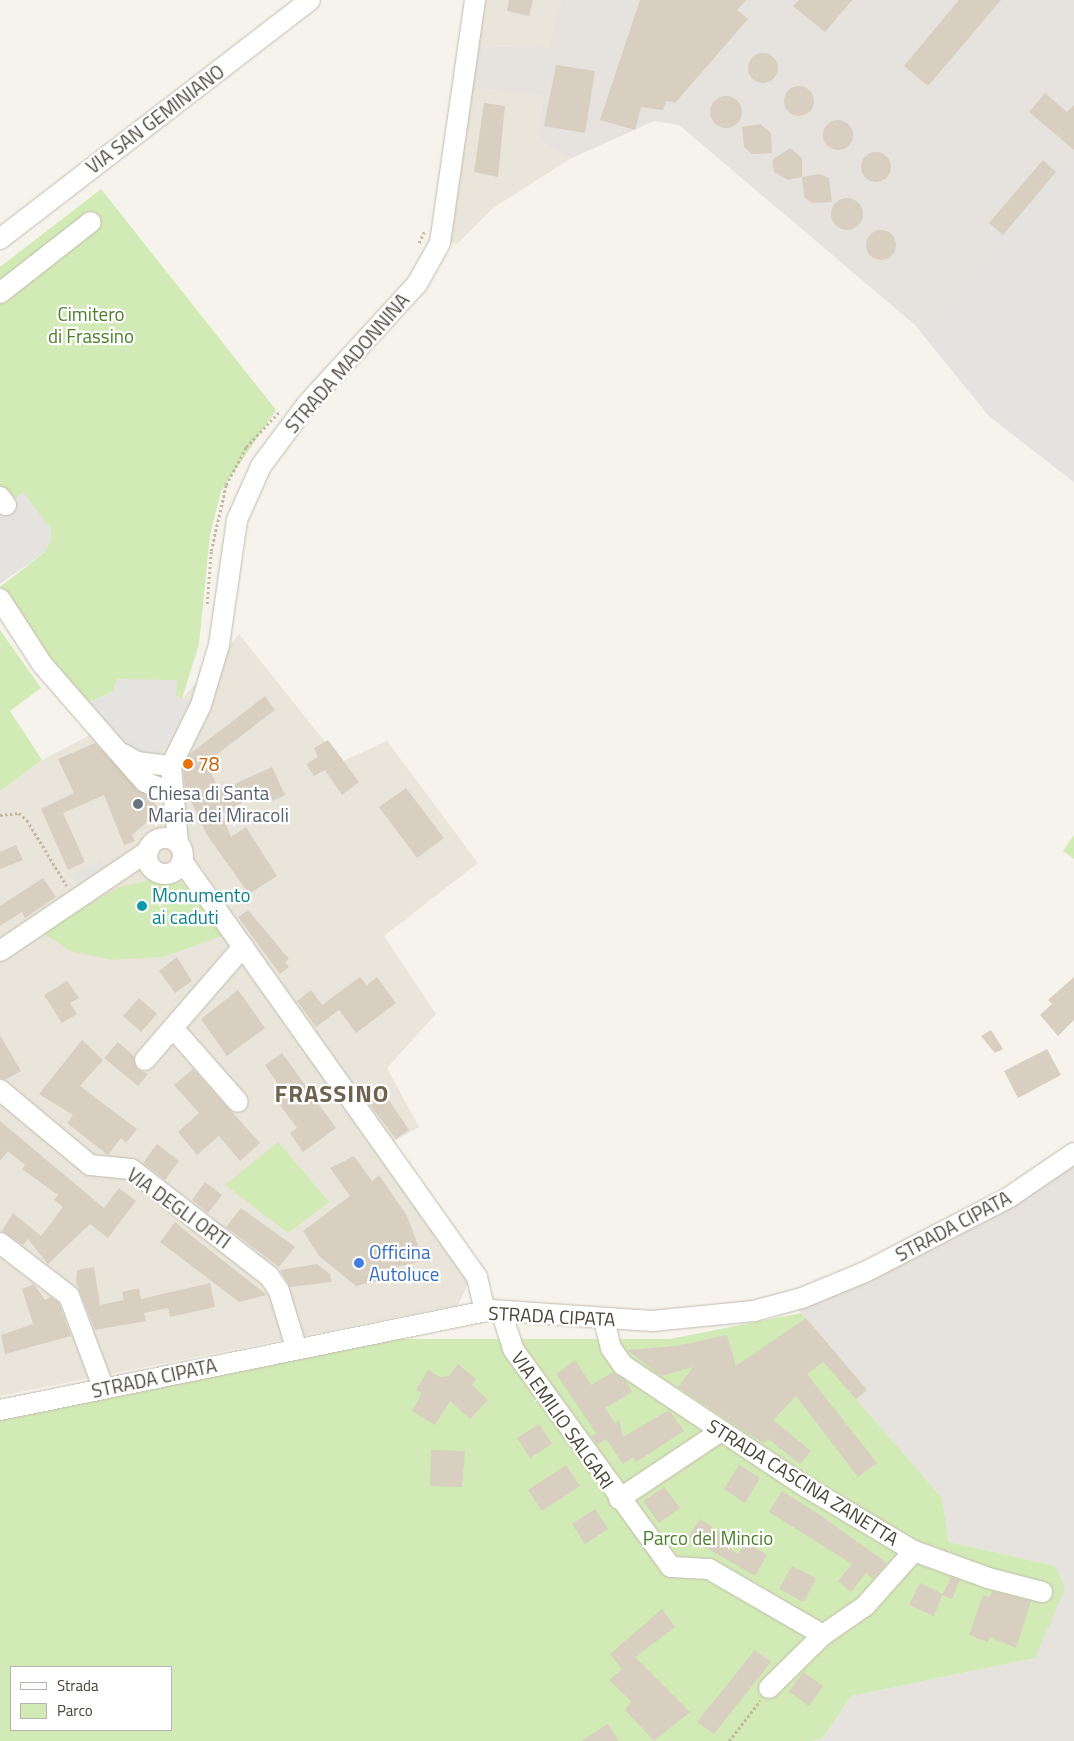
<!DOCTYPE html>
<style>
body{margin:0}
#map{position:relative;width:1074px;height:1741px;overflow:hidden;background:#f6f3ec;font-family:"Titillium Web",sans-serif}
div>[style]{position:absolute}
.residential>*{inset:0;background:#eae5da}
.industrial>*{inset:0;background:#e6e2dd}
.green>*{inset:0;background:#d2eab5}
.parking>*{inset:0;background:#e5e3e0}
.building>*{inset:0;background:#d8cfc1}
.round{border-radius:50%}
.path>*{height:2.5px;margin-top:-1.25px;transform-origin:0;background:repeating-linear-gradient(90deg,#c4b79f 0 2.5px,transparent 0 5px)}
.roads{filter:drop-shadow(0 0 1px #c2bbae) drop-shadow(0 0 1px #c2bbae)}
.minor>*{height:20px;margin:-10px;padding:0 10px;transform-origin:10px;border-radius:10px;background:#fff}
.minor>.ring{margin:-10px;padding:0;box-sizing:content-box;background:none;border:20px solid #fff;border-radius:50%}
.dots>*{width:14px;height:14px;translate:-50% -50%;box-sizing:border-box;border:2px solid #fff;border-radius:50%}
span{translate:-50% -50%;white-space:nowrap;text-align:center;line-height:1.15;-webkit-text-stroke:4.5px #fff;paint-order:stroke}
.street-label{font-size:19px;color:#4b4439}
.park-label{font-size:19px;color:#4a7f2a}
.food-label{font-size:19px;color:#c56008}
.left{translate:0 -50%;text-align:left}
.worship-label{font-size:19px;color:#5b616d}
.culture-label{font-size:19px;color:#0d838f}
.shop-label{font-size:19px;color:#366cbe}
.district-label{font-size:24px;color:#6e6250;font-weight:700;letter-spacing:1px}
.legend{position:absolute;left:10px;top:1666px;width:162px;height:65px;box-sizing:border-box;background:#fff;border:1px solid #b7b4b0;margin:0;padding:6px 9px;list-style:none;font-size:15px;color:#4b4439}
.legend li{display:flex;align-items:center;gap:10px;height:25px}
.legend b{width:25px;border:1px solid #b7b4b0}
</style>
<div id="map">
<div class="residential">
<i style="clip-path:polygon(481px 0,561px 0,551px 46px,474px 47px)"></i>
<i style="clip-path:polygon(469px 88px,543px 96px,538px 140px,570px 159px,493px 208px,457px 244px,448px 241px)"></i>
<i style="clip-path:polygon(239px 634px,341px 762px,387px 741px,478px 863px,384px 936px,436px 1014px,387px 1068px,419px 1127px,377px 1151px,469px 1282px,458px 1305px,0 1396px,0 791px,42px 760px,88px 736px,88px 703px,176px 696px,182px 699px)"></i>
</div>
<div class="industrial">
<i style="clip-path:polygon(561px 0,1074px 0,1074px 482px,989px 416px,915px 325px,679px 125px,654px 121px,570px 159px,538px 140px,543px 96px,469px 88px,474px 47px,550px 46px)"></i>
<i style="clip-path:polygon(1074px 1164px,1074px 1741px,811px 1741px,822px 1739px,851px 1696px,1035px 1658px,1055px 1566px,949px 1542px,942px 1498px,856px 1399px,867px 1390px,797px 1308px,1012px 1205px)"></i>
</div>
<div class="green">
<i style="clip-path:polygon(101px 189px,276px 410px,221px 491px,210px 535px,199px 644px,182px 699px,176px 696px,176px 680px,112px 692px,88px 703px,57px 671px,0 587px,45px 552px,0 509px,0 267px)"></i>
<i style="clip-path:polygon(0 630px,41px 688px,10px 711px,42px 760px,0 791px)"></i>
<i style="clip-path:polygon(1074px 835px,1074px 859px,1063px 851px)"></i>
<i style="clip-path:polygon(156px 879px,180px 882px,189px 889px,203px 903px,222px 936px,163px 957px,112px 960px,70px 951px,41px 932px,119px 887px)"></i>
<i style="clip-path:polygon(278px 1142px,329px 1202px,288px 1233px,225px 1185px)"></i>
<i style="clip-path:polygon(evenodd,801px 1313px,867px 1390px,856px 1399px,942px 1498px,949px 1542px,1055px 1566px,1065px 1588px,1035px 1658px,851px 1696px,822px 1739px,811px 1741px,0 1741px,0 1409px,396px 1339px,670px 1339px,801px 1313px,11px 1667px,171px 1667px,171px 1730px,11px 1730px,11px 1667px)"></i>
</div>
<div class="parking">
<i style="clip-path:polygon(1074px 150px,1074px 482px,989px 416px,921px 332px)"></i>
<i style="clip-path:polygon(23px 492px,51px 529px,51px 541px,45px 552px,0 584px,0 509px)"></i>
<i style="clip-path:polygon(117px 679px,177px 680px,176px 696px,188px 703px,163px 750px,149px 758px,135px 752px,88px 703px,112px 692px)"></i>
<i style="clip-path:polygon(100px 860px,106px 871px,80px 885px,74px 874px)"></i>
</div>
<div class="building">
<i style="clip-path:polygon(509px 0,533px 0,529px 16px,507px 11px)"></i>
<i style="clip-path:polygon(640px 0,746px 0,737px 10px,748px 19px,675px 103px,666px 101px,663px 110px,641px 107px,635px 130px,600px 120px)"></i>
<i style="clip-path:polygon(799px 0,852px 0,825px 32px,793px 6px)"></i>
<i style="clip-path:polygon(959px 0,1001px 0,928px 86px,904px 66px)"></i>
<i class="round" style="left:748px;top:53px;width:30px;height:30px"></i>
<i style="clip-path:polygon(556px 65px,595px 71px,585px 133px,544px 126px)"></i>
<i class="round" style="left:784px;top:86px;width:30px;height:30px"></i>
<i style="clip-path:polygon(1045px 93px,1067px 112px,1074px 105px,1074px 150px,1029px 112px)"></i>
<i class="round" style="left:710px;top:96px;width:32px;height:32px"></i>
<i style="clip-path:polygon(484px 103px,505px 106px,498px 177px,474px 172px)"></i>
<i class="round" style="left:823px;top:120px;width:30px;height:30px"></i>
<i style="clip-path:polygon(760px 124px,771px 133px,772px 153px,752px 154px,744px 147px,742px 127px)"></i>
<i style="clip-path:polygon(790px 148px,802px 158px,802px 177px,820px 174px,829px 178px,832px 202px,812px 203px,804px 197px,802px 177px,788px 180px,774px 172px,772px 160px)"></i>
<i class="round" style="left:861px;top:152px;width:30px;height:30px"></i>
<i style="clip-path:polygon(1043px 160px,1056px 172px,1003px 235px,989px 223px)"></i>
<i class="round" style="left:831px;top:198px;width:32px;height:32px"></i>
<i class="round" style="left:866px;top:230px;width:30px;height:30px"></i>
<i style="clip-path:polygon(265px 696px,275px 710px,207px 762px,219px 791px,272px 767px,285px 795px,273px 801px,267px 791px,221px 813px,231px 837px,246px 827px,277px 876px,249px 894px,207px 835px,185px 788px,183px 768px,191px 753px)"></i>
<i style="clip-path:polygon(328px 740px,359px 782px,342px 795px,325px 770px,314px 776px,306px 764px,318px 757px,314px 748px)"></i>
<i style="clip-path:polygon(95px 743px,161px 810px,132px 835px,135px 841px,124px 845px,104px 795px,63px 813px,85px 862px,68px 870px,41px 809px,74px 793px,58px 759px)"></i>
<i style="clip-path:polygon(406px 788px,444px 838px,417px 858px,379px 807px)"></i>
<i style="clip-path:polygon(16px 845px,23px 860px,0 869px,0 852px)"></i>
<i style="clip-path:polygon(43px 878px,56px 897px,25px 918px,22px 912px,0 926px,0 906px)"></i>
<i style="clip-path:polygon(248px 910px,289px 959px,285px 962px,289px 967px,280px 974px,238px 917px)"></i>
<i style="clip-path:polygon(177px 957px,192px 981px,175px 993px,159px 971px)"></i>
<i style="clip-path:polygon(360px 977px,367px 985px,377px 977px,396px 1003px,356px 1033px,339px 1010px,316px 1027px,297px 1001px,311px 990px,322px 1005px)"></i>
<i style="clip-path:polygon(1074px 977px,1074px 1020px,1058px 1036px,1040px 1015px,1052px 1004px,1048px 1000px)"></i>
<i style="clip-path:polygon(67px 981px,79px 998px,70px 1003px,77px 1014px,62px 1023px,44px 995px)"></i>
<i style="clip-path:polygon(238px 990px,265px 1028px,227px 1056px,201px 1019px)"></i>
<i style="clip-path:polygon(139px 998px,157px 1014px,141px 1032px,123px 1016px)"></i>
<i style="clip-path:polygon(991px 1030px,1003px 1049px,995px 1053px,981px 1036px)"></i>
<i style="clip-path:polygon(0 1035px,21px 1071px,5px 1080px,0 1078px)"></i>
<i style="clip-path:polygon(82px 1040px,103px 1060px,80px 1086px,137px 1129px,126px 1143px,121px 1138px,108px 1155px,67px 1123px,73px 1115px,39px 1094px)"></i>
<i style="clip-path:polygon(118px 1042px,134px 1056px,137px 1069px,148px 1074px,138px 1086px,104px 1058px)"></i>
<i style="clip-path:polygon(1047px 1049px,1061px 1075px,1018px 1098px,1004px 1071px)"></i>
<i style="clip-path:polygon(282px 1053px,336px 1128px,303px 1152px,290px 1133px,297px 1128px,273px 1096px,282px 1090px,265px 1065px)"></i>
<i style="clip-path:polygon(193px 1069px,260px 1143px,240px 1161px,219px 1136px,197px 1155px,178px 1132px,199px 1113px,174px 1085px)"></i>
<i style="clip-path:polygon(382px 1090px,409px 1130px,396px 1139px,367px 1101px)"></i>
<i style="clip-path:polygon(0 1121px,104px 1208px,119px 1188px,136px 1201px,108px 1238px,90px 1224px,48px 1264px,28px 1239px,23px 1245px,2px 1231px,13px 1213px,41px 1236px,63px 1207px,54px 1200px,58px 1195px,22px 1169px,25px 1165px,8px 1151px,0 1161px)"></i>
<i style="clip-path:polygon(157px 1144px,179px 1161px,165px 1180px,143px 1163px)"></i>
<i style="clip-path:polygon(354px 1156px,372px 1181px,379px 1175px,407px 1216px,424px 1261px,386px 1269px,388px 1278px,356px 1286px,319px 1256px,303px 1231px,350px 1196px,330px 1168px)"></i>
<i style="clip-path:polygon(205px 1182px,222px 1195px,208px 1213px,192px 1200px)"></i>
<i style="clip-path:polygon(241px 1208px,295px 1247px,279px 1267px,226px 1227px)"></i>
<i style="clip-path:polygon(175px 1222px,193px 1237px,267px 1295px,239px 1302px,160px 1242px)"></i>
<i style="clip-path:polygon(317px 1264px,330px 1274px,332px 1282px,290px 1287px,280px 1270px)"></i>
<i style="clip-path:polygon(94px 1267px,100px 1305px,124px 1300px,122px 1292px,139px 1288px,141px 1299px,210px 1283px,215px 1307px,170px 1317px,168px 1308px,144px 1313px,146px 1321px,95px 1330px,76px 1282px,77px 1270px)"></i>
<i style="clip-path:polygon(34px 1284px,45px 1300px,51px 1297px,59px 1303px,71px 1336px,5px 1354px,1px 1335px,33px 1324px,22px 1289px)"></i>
<i style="clip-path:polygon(806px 1318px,867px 1390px,856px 1399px,823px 1362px,807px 1374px,877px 1463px,858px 1477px,796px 1396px,773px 1420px,811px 1451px,800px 1464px,768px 1439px,764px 1443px,746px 1432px,678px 1387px,693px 1367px,661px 1376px,627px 1350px,676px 1346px,727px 1335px,736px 1366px)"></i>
<i style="clip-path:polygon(575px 1360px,591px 1385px,613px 1372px,626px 1381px,632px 1392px,605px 1408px,615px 1423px,619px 1420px,623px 1437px,669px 1410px,684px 1431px,636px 1462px,633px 1457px,623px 1464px,606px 1439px,597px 1445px,592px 1436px,596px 1433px,556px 1374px)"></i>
<i style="clip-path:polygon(458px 1364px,476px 1379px,472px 1385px,488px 1400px,470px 1419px,450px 1401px,435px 1425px,412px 1411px,422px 1393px,416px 1390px,428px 1370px,440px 1377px,449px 1376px)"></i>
<i style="clip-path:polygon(539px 1424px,552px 1444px,530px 1458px,517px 1438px)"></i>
<i style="clip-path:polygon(431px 1450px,465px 1451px,462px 1487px,430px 1486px)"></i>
<i style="clip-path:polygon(566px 1465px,580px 1486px,542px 1511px,528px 1490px)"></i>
<i style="clip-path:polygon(739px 1465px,760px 1478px,745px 1503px,724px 1489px)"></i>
<i style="clip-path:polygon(664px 1487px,680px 1508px,659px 1523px,643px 1501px)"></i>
<i style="clip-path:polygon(782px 1491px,817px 1513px,887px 1563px,873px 1579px,866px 1573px,851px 1592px,838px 1581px,852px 1564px,769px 1512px)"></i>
<i style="clip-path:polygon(595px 1509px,608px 1529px,585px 1544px,572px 1524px)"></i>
<i style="clip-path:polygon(700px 1519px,724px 1535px,720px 1542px,738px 1554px,746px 1542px,767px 1555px,755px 1576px,688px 1537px)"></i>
<i style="clip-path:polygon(792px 1566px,816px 1578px,804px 1602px,779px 1589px)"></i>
<i style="clip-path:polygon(951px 1577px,960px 1580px,952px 1599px,942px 1595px,934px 1616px,909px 1605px,920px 1583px,943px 1594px)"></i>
<i style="clip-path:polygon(992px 1591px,1031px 1601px,1016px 1648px,990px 1637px,988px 1642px,969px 1635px,983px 1595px,990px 1597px)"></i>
<i style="clip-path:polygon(662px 1609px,675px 1627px,635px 1657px,690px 1712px,654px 1741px,625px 1710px,631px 1701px,609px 1680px,622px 1669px,610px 1654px)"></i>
<i style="clip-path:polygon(755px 1650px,771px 1662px,714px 1734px,697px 1722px)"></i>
<i style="clip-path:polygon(803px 1672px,823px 1686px,809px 1706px,789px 1692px)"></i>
<i style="clip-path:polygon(608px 1724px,619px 1741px,581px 1741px)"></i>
</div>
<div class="path">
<i style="left:419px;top:243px;width:12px;rotate:-66deg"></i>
<i style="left:207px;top:604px;width:53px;rotate:-85.7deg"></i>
<i style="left:211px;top:551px;width:68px;rotate:-77.2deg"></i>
<i style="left:226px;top:485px;width:43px;rotate:-62.2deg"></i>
<i style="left:246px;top:447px;width:48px;rotate:-46.7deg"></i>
<i style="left:0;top:815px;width:19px;rotate:-6deg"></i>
<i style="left:19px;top:813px;width:11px;rotate:41deg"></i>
<i style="left:27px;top:820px;width:77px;rotate:58.8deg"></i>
<i style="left:729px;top:1741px;width:51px;rotate:-52.2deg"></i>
</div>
<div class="roads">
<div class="minor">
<i style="left:0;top:239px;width:391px;rotate:-37.6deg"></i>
<i style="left:0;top:293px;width:115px;rotate:-38deg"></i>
<i style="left:0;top:497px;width:10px;rotate:53deg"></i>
<i style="left:0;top:599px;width:77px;rotate:57.1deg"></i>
<i style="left:42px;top:664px;width:142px;rotate:49deg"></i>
<i style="left:135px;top:771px;width:15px;rotate:48deg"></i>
<i style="left:145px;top:782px;width:29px;rotate:22deg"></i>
<i style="left:123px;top:754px;width:16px;rotate:30deg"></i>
<i style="left:137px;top:762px;width:34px;rotate:7deg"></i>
<i class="ring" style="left:147px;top:838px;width:16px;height:16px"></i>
<i style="left:178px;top:843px;width:77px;rotate:-95.2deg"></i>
<i style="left:171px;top:766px;width:68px;rotate:-63.8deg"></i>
<i style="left:201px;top:705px;width:63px;rotate:-73.3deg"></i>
<i style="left:219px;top:645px;width:126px;rotate:-81.8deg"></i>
<i style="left:237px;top:520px;width:59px;rotate:-66deg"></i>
<i style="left:261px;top:466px;width:77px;rotate:-53.4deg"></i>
<i style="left:307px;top:404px;width:163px;rotate:-47.5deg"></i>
<i style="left:417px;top:284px;width:47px;rotate:-60.7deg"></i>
<i style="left:440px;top:243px;width:246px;rotate:-81.8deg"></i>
<i style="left:182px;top:861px;width:510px;rotate:54.66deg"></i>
<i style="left:477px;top:1277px;width:35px;rotate:77deg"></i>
<i style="left:0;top:951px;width:179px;rotate:-34deg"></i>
<i style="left:173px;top:1028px;width:98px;rotate:48.7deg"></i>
<i style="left:145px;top:1060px;width:150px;rotate:-49.1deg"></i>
<i style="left:0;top:1090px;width:117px;rotate:39.8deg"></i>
<i style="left:90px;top:1165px;width:41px;rotate:5.6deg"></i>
<i style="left:131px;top:1169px;width:175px;rotate:37.8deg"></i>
<i style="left:269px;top:1276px;width:18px;rotate:56deg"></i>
<i style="left:279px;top:1291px;width:59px;rotate:73.1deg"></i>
<i style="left:0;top:1243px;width:87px;rotate:37.5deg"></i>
<i style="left:69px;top:1296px;width:99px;rotate:69.4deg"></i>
<i style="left:501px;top:1311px;width:40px;rotate:72deg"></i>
<i style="left:513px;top:1349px;width:269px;rotate:54.1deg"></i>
<i style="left:671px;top:1567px;width:38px;rotate:3deg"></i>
<i style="left:709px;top:1569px;width:132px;rotate:30.1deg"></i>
<i style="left:823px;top:1635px;width:51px;rotate:-34.6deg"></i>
<i style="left:865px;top:1606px;width:74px;rotate:-48.3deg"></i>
<i style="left:604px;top:1320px;width:29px;rotate:76deg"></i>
<i style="left:611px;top:1348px;width:21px;rotate:55deg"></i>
<i style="left:623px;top:1365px;width:220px;rotate:33.7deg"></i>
<i style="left:806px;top:1487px;width:126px;rotate:30.7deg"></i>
<i style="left:914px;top:1551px;width:79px;rotate:20deg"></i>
<i style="left:988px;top:1578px;width:56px;rotate:14.5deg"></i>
<i style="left:0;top:1410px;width:501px;rotate:-11.51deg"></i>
<i style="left:491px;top:1310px;width:161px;rotate:3.9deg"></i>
<i style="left:652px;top:1321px;width:102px;rotate:-5.6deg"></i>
<i style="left:754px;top:1311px;width:50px;rotate:-15.2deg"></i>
<i style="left:802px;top:1298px;width:68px;rotate:-22.4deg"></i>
<i style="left:865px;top:1272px;width:161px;rotate:-27.4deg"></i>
<i style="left:1008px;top:1198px;width:80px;rotate:-34.3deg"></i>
<i style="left:619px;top:1499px;width:123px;rotate:-33.7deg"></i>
<i style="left:769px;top:1688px;width:76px;rotate:-44.5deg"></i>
</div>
</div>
<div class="dots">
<i style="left:188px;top:764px;background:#e8710a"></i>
<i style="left:138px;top:804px;background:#6b7280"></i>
<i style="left:142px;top:906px;background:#0f9aa8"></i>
<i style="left:359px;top:1263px;background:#3f7fe0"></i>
</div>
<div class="street-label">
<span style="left:155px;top:119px;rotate:-37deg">VIA SAN GEMINIANO</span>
<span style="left:347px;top:363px;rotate:-49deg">STRADA MADONNINA</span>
<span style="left:179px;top:1208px;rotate:36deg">VIA DEGLI ORTI</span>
<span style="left:953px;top:1226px;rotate:-28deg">STRADA CIPATA</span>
<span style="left:552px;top:1316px;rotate:3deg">STRADA CIPATA</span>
<span style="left:154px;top:1378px;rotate:-12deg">STRADA CIPATA</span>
<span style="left:563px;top:1420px;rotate:55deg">VIA EMILIO SALGARI</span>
<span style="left:803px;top:1482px;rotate:32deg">STRADA CASCINA ZANETTA</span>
</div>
<div class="park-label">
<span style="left:91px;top:325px">Cimitero<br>di Frassino</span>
<span style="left:708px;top:1538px">Parco del Mincio</span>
</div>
<div class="food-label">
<span class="left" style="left:198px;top:764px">78</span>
</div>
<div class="worship-label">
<span class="left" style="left:148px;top:804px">Chiesa di Santa<br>Maria dei Miracoli</span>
</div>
<div class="culture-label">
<span class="left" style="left:152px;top:906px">Monumento<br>ai caduti</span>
</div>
<div class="shop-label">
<span class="left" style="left:369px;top:1263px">Officina<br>Autoluce</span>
</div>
<div class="district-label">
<span style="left:332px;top:1094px">FRASSINO</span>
</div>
<ul class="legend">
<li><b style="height:6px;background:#fff"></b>Strada</li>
<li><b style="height:14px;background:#d2eab5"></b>Parco</li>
</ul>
</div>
